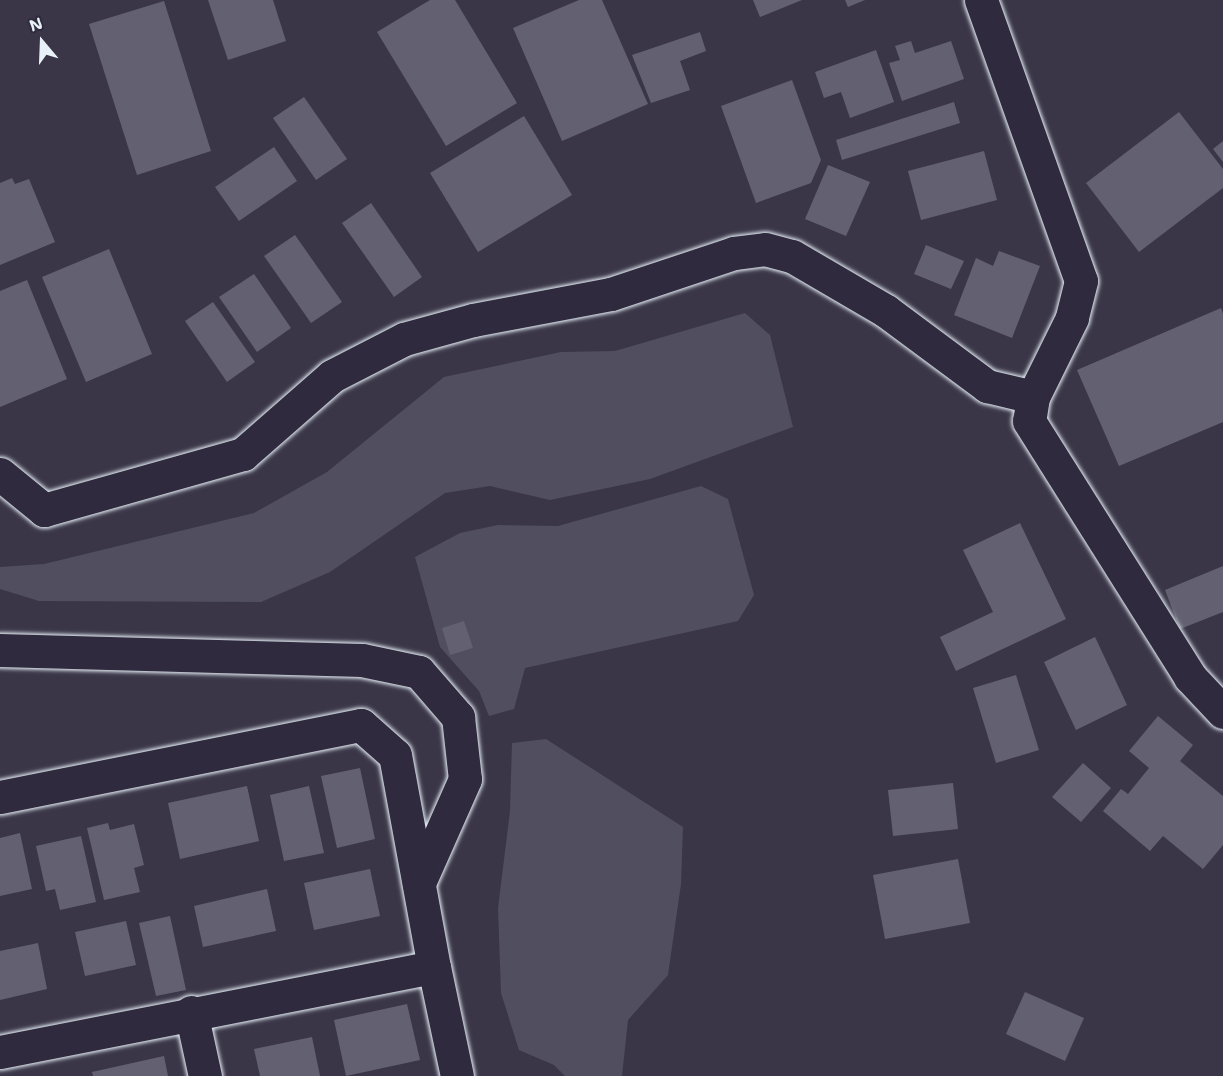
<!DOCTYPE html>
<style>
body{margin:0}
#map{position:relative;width:1223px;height:1076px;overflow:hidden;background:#3a3648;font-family:"Shantell Sans",sans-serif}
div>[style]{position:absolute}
.green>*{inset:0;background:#504e5f}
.building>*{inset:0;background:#636171}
.roads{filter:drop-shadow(0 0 2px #e8f1f8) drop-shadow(0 0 2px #e8f1f8)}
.street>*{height:33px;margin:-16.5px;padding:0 16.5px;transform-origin:16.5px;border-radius:16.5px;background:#2f2a3d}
span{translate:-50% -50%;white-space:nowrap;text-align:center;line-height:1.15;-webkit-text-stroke:5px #2f2a3d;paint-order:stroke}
.north{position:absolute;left:12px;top:12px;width:60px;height:60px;-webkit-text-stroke:4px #2f2a3d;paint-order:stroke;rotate:341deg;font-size:16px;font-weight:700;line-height:24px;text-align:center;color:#e8f1f8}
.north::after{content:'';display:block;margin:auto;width:21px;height:27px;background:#e8f1f8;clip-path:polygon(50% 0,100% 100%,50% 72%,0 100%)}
</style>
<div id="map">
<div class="green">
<i style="clip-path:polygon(745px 313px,770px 335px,793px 427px,650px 479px,550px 500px,490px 486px,445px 493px,330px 572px,261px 602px,39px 601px,0 589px,0 567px,44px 564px,254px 513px,327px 472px,444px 377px,561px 352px,615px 351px)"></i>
<i style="clip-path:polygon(701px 486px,728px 499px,754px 595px,738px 621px,525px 668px,514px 709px,489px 716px,479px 691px,440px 647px,415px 557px,460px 533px,498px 525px,558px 526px)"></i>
<i style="clip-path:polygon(546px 739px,683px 827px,681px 884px,668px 975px,628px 1020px,622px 1076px,565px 1076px,554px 1065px,519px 1050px,501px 993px,498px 908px,510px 811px,512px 743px)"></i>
</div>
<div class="building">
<i style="clip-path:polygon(208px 0,273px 0,286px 41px,228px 60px)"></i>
<i style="clip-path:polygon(430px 0,455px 0,517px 103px,446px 146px,377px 32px)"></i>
<i style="clip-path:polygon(579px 0,602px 0,648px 104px,562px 141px,513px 28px)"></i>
<i style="clip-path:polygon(753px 0,802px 0,760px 17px)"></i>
<i style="clip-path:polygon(845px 0,865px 0,848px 7px)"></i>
<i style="clip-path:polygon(164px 1px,211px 151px,137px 175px,89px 24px)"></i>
<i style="clip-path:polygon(700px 32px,706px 51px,680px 61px,690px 90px,651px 103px,632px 55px)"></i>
<i style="clip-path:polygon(911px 41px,915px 53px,951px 41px,964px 79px,902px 101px,889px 63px,900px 60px,895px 46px)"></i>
<i style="clip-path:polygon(876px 50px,894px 102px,850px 118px,841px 92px,824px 98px,815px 72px)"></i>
<i style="clip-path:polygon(792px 80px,821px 160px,811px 183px,756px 203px,721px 106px)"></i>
<i style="clip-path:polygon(304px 97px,347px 159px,316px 180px,273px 118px)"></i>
<i style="clip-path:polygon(954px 102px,960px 123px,842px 160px,836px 140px)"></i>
<i style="clip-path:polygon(1179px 112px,1223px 169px,1223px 188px,1139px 252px,1086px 183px)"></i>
<i style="clip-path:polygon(524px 116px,572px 195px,478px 252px,430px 173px)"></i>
<i style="clip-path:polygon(1223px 141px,1223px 162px,1213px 149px)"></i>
<i style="clip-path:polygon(274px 147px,297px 181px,239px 221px,215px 187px)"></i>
<i style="clip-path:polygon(984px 151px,997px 200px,921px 220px,908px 171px)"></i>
<i style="clip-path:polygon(828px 165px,870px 182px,846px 236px,805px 219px)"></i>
<i style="clip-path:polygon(12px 178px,15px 184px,29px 179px,55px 242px,0 265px,0 183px)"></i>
<i style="clip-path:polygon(371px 203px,422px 277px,394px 297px,342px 223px)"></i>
<i style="clip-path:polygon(295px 235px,342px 302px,311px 323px,264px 256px)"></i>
<i style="clip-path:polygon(926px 245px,964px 261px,951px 289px,914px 274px)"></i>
<i style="clip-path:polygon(109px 249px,152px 354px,86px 382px,42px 277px)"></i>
<i style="clip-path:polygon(999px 251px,1040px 266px,1012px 338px,954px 315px,976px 258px,993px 266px)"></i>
<i style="clip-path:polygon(254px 274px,291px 328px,257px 352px,219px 297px)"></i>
<i style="clip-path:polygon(27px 280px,67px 379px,0 407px,0 291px)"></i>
<i style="clip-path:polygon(213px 302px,255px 362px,227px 382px,185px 321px)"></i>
<i style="clip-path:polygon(1221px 308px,1223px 314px,1223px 422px,1119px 466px,1077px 370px)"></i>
<i style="clip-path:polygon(1020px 523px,1066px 619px,956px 671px,940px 637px,993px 612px,963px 550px)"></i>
<i style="clip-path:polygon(1223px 566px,1223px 612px,1180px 629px,1165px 590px)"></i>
<i style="clip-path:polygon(464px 621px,473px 648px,450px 655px,442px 628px)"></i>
<i style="clip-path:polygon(1095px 637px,1127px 705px,1076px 730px,1044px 662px)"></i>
<i style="clip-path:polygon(1016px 675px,1039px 750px,996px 763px,973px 688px)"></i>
<i style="clip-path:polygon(1158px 716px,1193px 745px,1180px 761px,1223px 796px,1223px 845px,1203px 869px,1163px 836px,1150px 851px,1103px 811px,1121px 789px,1128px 794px,1149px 768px,1129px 751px)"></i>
<i style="clip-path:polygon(1083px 763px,1111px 788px,1081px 822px,1052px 797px)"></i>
<i style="clip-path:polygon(360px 768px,375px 839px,337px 848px,321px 776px)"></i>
<i style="clip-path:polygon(953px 783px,958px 829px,893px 836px,888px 790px)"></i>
<i style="clip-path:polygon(247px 786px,259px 841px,180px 859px,168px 803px)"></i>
<i style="clip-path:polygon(309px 786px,324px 853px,284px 861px,270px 795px)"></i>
<i style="clip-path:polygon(108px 823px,110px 830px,134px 824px,144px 865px,134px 868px,140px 892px,104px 900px,87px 828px)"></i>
<i style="clip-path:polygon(20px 833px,32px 889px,0 896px,0 838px)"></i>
<i style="clip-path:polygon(81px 836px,96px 902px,60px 910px,55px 889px,46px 891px,36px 846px)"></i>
<i style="clip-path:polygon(958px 859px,970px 923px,885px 939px,873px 875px)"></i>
<i style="clip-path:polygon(370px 869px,380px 916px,314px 930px,304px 883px)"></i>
<i style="clip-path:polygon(267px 889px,276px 931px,203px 947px,194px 906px)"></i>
<i style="clip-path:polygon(170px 916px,186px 990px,156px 996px,139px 923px)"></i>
<i style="clip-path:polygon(126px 921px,136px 965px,85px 976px,75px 932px)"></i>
<i style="clip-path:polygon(38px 943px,47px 989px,0 1000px,0 951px)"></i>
<i style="clip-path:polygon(1025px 992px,1084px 1018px,1065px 1061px,1006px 1034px)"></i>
<i style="clip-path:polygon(407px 1004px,420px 1060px,346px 1076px,334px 1020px)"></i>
<i style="clip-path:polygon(312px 1037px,320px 1076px,260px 1076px,254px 1049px)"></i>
<i style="clip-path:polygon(164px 1056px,168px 1076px,93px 1076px,92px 1072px)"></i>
</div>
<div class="roads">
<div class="street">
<i style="left:981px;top:0;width:298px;rotate:70.4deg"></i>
<i style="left:1081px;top:281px;width:38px;rotate:104deg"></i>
<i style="left:1072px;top:318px;width:88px;rotate:116.3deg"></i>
<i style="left:1033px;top:397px;width:24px;rotate:99deg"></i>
<i style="left:1029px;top:421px;width:302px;rotate:57.8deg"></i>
<i style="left:1190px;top:677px;width:48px;rotate:46.7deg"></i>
<i style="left:0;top:474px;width:57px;rotate:39.3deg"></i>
<i style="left:44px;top:510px;width:207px;rotate:-15.7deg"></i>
<i style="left:243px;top:454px;width:118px;rotate:-41.2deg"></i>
<i style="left:332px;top:376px;width:81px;rotate:-27.2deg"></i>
<i style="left:404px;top:339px;width:72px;rotate:-15.4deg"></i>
<i style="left:473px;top:320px;width:140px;rotate:-10.7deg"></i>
<i style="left:611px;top:294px;width:130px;rotate:-18.4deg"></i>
<i style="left:734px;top:253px;width:31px;rotate:-7deg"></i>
<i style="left:765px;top:249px;width:28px;rotate:15deg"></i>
<i style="left:792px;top:256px;width:109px;rotate:30.3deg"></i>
<i style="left:886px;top:311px;width:126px;rotate:36.6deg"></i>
<i style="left:987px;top:386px;width:47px;rotate:13.4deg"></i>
<i style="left:0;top:650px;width:362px;rotate:1.6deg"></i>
<i style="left:362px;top:660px;width:58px;rotate:11.9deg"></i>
<i style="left:419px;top:672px;width:60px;rotate:49.1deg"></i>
<i style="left:458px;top:717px;width:62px;rotate:83.6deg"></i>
<i style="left:465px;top:779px;width:114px;rotate:113.9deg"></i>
<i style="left:0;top:797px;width:368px;rotate:-11.3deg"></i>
<i style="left:361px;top:725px;width:45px;rotate:41.4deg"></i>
<i style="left:395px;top:755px;width:216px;rotate:79.6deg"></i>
<i style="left:434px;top:967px;width:111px;rotate:78.1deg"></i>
<i style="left:191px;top:1012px;width:66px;rotate:77.7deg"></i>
<i style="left:0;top:1052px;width:442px;rotate:-11.1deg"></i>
</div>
</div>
<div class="north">N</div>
</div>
